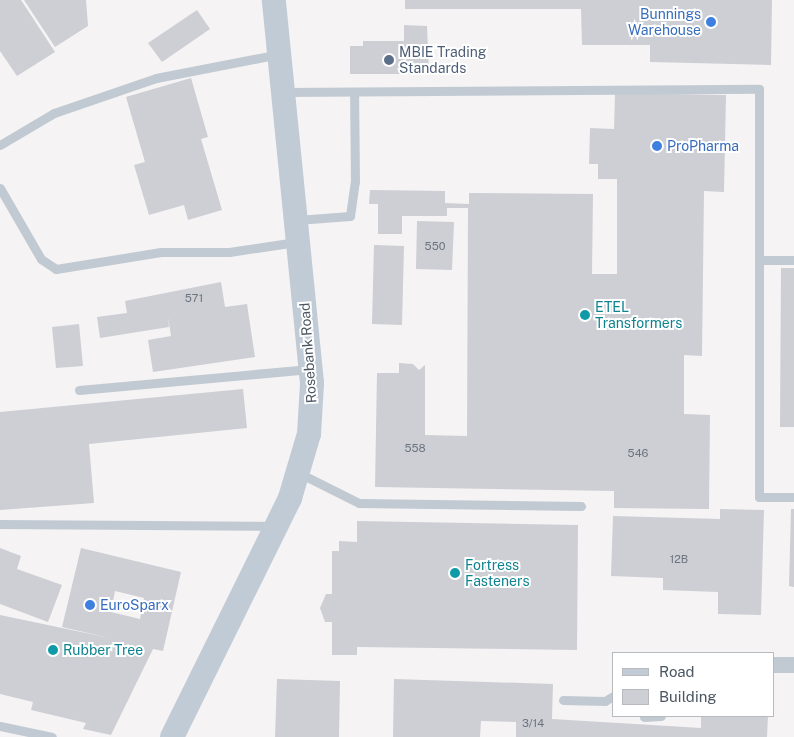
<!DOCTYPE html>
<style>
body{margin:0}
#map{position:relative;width:794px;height:737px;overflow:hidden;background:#f5f3f3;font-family:"Public Sans",sans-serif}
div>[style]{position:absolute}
.building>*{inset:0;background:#cdcfd5}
.lane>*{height:9px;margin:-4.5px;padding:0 4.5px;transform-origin:4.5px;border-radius:4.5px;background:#c1cad2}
.street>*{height:16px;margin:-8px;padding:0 8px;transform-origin:8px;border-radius:8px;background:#c1cad2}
.secondary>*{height:24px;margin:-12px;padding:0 12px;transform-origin:12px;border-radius:12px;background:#c1cbd6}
.dots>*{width:14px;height:14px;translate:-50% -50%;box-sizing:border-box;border:2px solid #fff;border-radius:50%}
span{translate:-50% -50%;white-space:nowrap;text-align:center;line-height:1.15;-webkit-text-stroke:4px #fff;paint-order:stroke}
.number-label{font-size:11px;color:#6b747e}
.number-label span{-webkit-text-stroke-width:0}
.shop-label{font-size:14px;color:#366cbe}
.right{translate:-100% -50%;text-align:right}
.left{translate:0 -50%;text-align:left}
.service-label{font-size:14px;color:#4e5e75}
.culture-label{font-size:14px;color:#0d838f}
.street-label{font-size:14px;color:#4a5661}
.legend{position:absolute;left:612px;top:652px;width:162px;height:65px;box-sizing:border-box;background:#fff;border:1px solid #b7bbc0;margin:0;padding:6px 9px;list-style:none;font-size:15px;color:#4a5661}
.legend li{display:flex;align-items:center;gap:10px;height:25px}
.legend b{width:25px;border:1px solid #b7bbc0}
</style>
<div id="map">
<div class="building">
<i style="clip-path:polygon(0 0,21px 0,55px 52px,17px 76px,0 51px)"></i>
<i style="clip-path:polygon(24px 0,86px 0,88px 26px,55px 47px)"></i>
<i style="clip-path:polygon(405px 0,772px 0,771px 65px,650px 62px,650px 45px,582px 45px,581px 9px,405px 9px)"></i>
<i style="clip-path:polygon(197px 10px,210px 29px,162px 62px,148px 43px)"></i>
<i style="clip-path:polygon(404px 25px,427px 26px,429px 74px,350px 74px,350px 46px,363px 46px,363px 41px,404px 41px)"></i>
<i style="clip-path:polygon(191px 78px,208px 137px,201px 139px,222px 210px,188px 220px,184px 205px,149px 215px,134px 165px,145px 162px,126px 97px)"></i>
<i style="clip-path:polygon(615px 93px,726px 95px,724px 192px,704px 191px,702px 356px,684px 355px,684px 414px,710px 415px,709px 509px,614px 508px,614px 491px,375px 487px,377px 373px,399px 373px,399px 363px,413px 364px,419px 370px,425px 365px,425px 435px,467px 436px,468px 208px,447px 208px,447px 216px,402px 216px,402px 234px,378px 234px,378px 204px,369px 204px,370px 190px,445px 191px,445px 203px,469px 204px,469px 193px,593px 194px,592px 274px,617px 274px,617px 179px,598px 179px,598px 164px,589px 164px,590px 128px,614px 129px)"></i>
<i style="clip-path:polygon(417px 221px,454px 222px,452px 270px,416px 269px)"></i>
<i style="clip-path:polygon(374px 245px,404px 246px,402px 325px,372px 324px)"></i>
<i style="clip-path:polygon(781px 268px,794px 268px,794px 427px,780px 427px)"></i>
<i style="clip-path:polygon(221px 282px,225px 307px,247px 304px,255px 357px,153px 372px,148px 340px,171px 336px,168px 317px,169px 327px,100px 338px,97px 317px,127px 313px,125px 301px)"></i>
<i style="clip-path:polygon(79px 324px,83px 366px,56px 368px,52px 327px)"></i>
<i style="clip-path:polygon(243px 389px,247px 428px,89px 444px,94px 503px,0 510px,0 412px)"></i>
<i style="clip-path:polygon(720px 509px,764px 510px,761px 615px,718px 614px,718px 592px,663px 590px,663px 578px,611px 576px,613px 516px,720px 519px)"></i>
<i style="clip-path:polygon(791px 509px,794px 509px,794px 587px,789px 586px)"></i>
<i style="clip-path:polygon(357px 521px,578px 525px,577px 650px,357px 647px,357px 655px,332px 655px,332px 622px,325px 622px,320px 608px,326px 594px,332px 594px,332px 551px,339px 551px,339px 541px,357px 542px)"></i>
<i style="clip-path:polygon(0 548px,21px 556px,17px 569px,62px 585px,48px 622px,0 604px)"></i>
<i style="clip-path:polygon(evenodd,81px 548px,181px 572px,163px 651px,153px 649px,111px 735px,83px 729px,86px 723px,31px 710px,33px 702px,0 694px,0 615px,110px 638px,62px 627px,81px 548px,115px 591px,144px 598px,140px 619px,111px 612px,115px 591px)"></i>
<i style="clip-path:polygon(277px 679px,340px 681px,339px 737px,275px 737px)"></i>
<i style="clip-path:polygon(394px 679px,553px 684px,552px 719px,701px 728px,701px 716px,768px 716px,767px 737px,516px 737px,516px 722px,481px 721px,480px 737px,393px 737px)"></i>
</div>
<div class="lane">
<i style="left:283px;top:92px;width:476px;rotate:-0.4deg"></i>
<i style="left:759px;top:89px;width:408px;rotate:90deg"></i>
<i style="left:759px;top:497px;width:35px"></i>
<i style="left:0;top:145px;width:63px;rotate:-30.7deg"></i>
<i style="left:54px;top:113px;width:108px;rotate:-18.9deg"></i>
<i style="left:156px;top:78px;width:125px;rotate:-11deg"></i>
<i style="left:0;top:188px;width:82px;rotate:60deg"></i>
<i style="left:41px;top:259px;width:18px;rotate:34deg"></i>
<i style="left:56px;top:269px;width:106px;rotate:-9.2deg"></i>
<i style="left:161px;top:252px;width:68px"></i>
<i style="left:229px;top:252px;width:68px;rotate:-8.5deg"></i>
<i style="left:297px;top:220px;width:53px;rotate:-4.3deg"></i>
<i style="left:350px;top:216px;width:34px;rotate:-82deg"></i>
<i style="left:355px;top:182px;width:90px;rotate:-90.6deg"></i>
<i style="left:759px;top:260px;width:35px"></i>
<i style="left:79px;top:390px;width:232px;rotate:-5.2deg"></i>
<i style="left:299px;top:473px;width:67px;rotate:26.6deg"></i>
<i style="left:359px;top:503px;width:222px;rotate:0.8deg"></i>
<i style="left:0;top:524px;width:275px;rotate:0.4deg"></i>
<i style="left:563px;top:700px;width:42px;rotate:1.4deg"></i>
<i style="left:605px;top:701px;width:9px;rotate:-32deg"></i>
<i style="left:644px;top:717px;width:17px;rotate:-3deg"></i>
<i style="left:0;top:726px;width:53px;rotate:11.9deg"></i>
</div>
<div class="street">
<i style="left:773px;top:665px;width:21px"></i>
</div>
<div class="secondary">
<i style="left:172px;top:737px;width:267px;rotate:-63.7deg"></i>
<i style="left:290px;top:498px;width:67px;rotate:-73.5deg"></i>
<i style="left:309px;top:434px;width:51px;rotate:-86.6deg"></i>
<i style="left:312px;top:383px;width:385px;rotate:-95.7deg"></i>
</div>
<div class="dots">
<i style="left:711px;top:22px;background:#3f7fe0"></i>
<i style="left:389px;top:60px;background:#5c6f8a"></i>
<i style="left:657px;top:146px;background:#3f7fe0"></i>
<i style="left:585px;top:315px;background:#0f9aa8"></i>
<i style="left:455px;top:573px;background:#0f9aa8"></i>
<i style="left:90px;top:605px;background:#3f7fe0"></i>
<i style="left:53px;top:650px;background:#0f9aa8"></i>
</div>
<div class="number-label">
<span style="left:435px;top:246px">550</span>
<span style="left:194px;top:298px">571</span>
<span style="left:415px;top:448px">558</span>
<span style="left:638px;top:453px">546</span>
<span style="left:679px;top:559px">12B</span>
<span style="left:533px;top:723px">3/14</span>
</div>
<div class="shop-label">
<span class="right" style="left:701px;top:22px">Bunnings<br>Warehouse</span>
<span class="left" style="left:667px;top:146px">ProPharma</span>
<span class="left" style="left:100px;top:605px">EuroSparx</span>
</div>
<div class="service-label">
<span class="left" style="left:399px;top:60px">MBIE Trading<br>Standards</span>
</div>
<div class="culture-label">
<span class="left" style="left:595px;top:315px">ETEL<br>Transformers</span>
<span class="left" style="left:465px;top:573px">Fortress<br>Fasteners</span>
<span class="left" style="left:63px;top:650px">Rubber Tree</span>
</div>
<div class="street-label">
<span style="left:308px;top:353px;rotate:-94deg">Rosebank Road</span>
</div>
<ul class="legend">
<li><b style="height:6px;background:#c1cbd6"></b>Road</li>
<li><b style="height:14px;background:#cdcfd5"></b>Building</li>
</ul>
</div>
